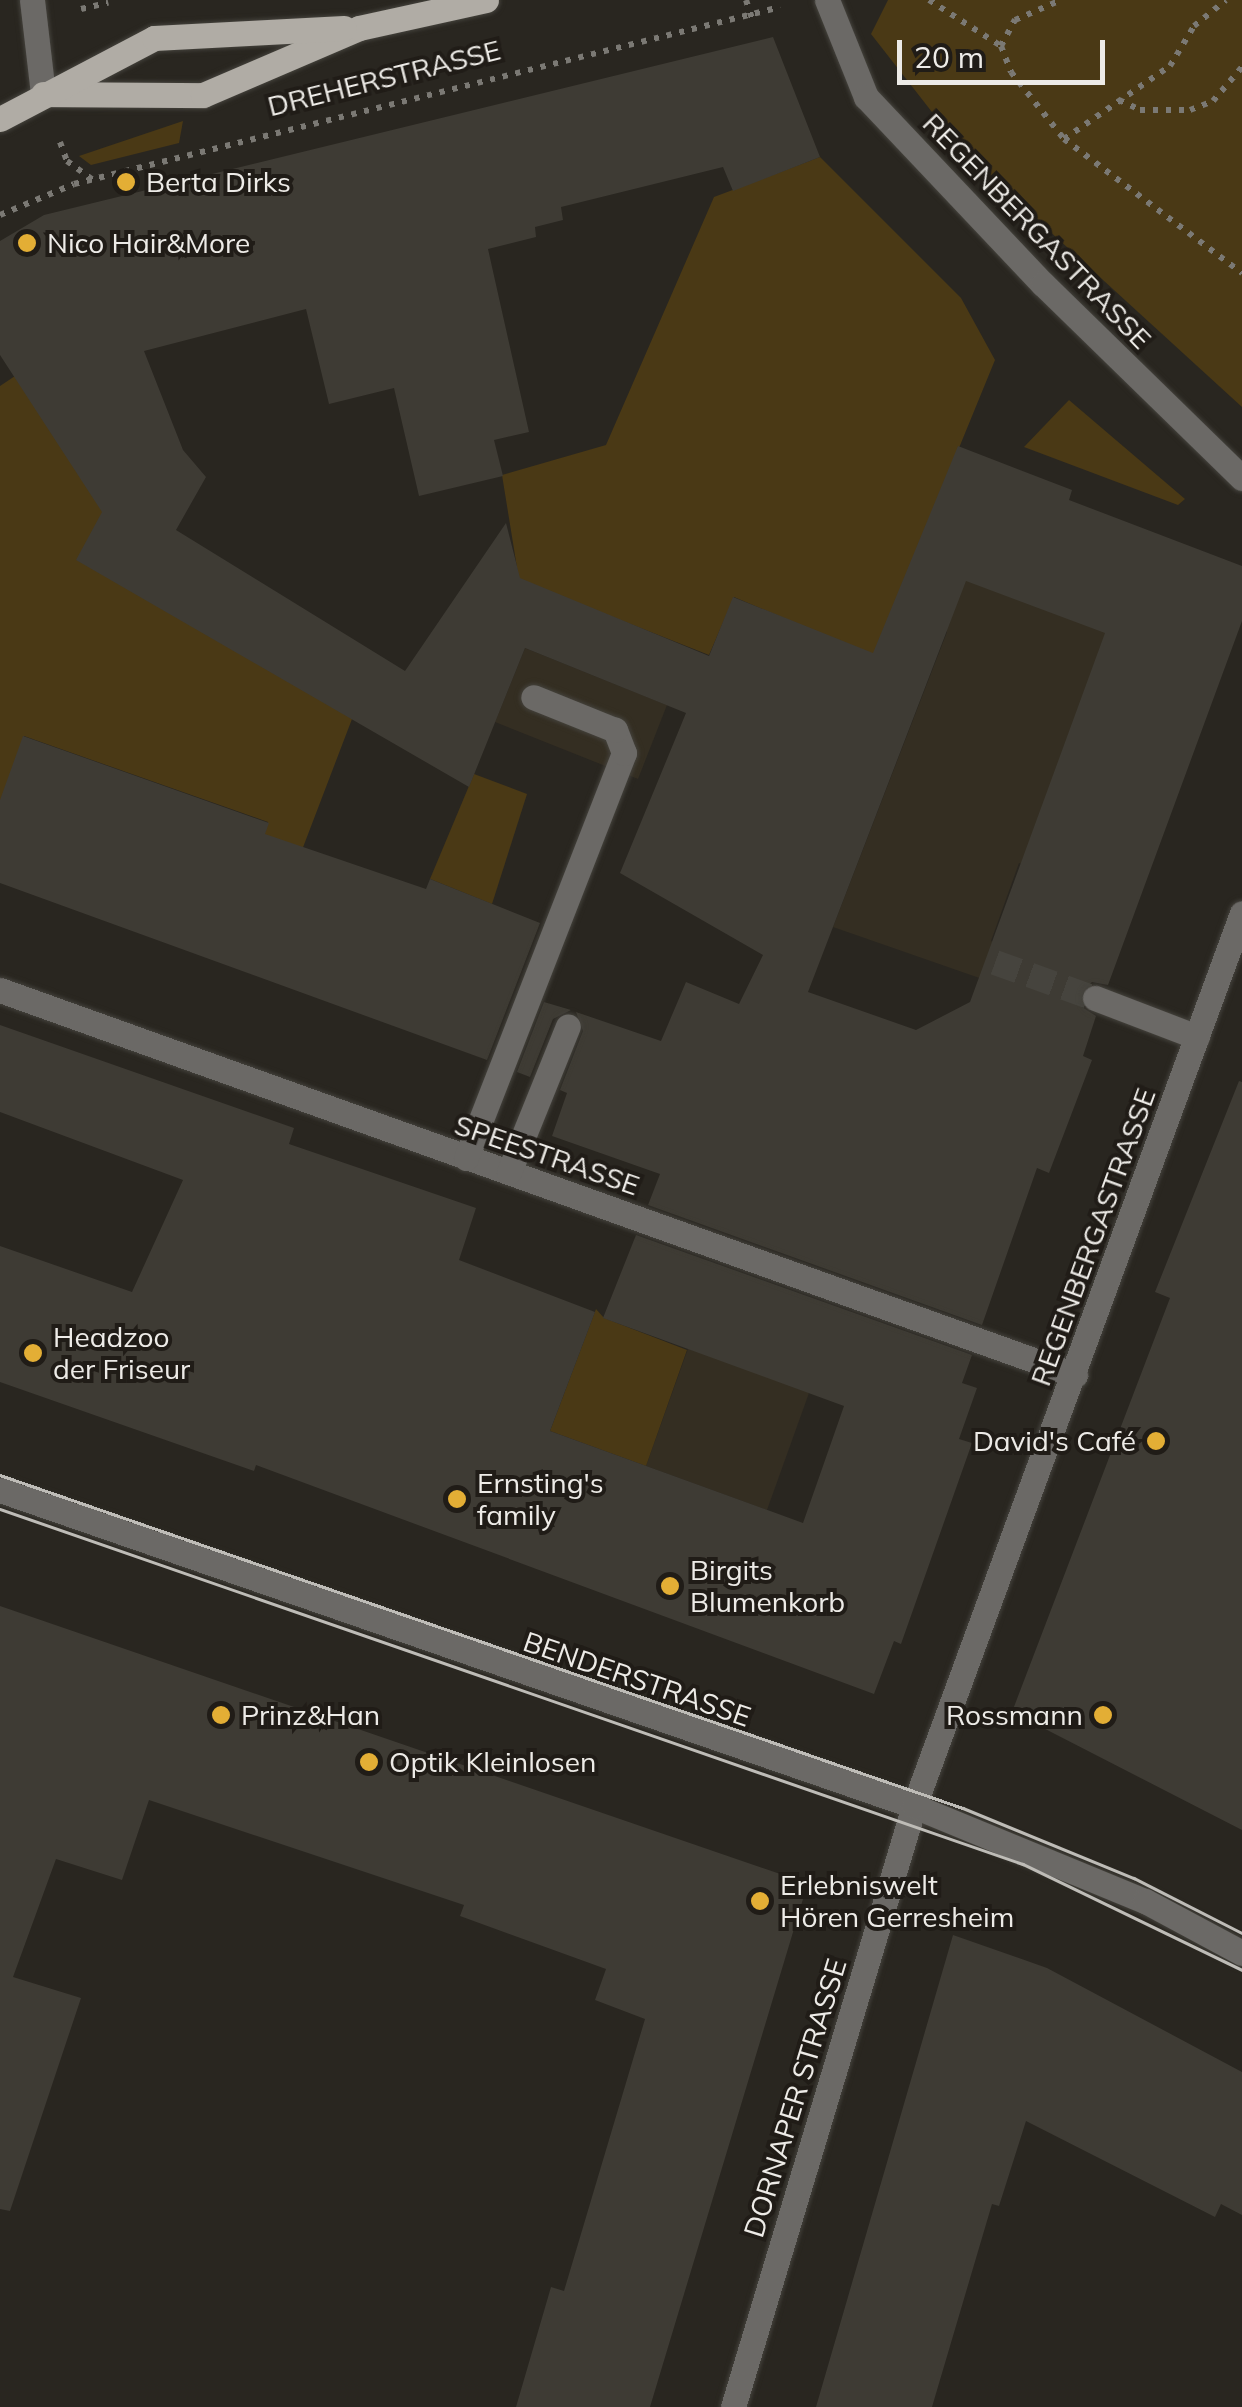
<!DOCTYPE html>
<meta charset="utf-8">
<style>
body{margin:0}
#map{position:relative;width:1242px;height:2407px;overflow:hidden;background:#292620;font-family:Mulish,sans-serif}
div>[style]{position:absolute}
.built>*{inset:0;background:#342e22}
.green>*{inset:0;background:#4a3915}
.building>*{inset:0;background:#3e3b34}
.minor-tunnel>*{height:25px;margin-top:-12.5px;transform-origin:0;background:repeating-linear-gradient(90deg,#46443e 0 25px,transparent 0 37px)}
.path>*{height:6px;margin-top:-3px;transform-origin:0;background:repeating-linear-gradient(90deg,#7b7974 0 5px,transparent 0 13px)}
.roads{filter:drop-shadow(0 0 2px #44423c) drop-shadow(0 0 2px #44423c)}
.minor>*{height:25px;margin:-12.5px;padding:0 12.5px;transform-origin:12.5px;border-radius:12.5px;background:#6b6966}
.major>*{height:25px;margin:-12.5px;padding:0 12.5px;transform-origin:12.5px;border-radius:12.5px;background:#b0aca5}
.tram>*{height:2.5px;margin:-1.25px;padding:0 1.25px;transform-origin:1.25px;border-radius:1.25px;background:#bebcb7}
.dots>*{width:28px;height:28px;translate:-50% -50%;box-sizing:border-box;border:5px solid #201c17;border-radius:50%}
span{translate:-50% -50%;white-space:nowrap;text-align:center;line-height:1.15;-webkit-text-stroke:8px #201c17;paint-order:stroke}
.street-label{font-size:28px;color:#edebe7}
.poi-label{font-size:28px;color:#edebe7}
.left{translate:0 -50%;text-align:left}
.right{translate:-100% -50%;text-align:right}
.scale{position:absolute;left:897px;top:40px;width:208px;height:45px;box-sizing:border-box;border:5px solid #edebe7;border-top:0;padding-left:12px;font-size:30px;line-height:35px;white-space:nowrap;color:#edebe7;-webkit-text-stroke:8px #201c17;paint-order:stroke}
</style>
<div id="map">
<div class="built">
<i style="clip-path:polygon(911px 560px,1116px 633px,1030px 867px,1019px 863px,991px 941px,1000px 945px,988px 981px,833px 927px,947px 632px)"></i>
<i style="clip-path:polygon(525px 648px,667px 705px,638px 779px,495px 722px)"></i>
<i style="clip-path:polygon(709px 1290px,809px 1393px,767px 1510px,646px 1466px)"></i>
</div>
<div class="green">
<i style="clip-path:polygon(888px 0,1242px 0,1242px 407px,964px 153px,871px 34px)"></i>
<i style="clip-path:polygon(183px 121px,179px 143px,91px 165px,79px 156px)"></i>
<i style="clip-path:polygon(820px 157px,961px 298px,995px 360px,771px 907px,817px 632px,734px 597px,709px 655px,519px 580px,502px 475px,606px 445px,714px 197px)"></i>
<i style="clip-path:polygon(15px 376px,352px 719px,302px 850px,263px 838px,268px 822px,24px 736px,0 811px,0 386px)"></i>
<i style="clip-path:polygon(1069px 400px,1185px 499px,1178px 505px,1024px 447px)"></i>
<i style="clip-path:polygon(474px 774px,527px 794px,492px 904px,430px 879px)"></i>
<i style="clip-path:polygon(596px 1309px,604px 1318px,687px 1350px,646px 1466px,550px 1431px)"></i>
</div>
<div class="building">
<i style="clip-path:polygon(evenodd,773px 37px,820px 157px,733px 191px,723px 167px,561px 207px,563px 220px,535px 227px,536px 237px,488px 249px,529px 432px,494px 440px,503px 476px,419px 496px,394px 388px,329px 404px,306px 309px,144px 351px,183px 450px,206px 477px,176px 530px,405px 671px,506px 523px,520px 578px,709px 656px,733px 597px,873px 653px,958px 446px,1072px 490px,1069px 500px,1242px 566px,1242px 621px,1108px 985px,1092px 982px,1080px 993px,1082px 1007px,1096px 1016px,1083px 1056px,1092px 1060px,1049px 1173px,1037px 1168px,982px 1325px,648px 1205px,660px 1174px,552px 1136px,567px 1093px,560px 1090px,583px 1031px,576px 1012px,661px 1041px,686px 982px,739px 1004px,763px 955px,620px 873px,686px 713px,525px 648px,469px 787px,76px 560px,102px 512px,0 355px,0 241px,44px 215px,773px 37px,966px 581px,1105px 633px,970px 1002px,916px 1030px,808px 992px,966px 581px)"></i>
<i style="clip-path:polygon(23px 736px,269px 823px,265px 834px,426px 889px,430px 879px,540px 923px,487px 1060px,0 883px,0 800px)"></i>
<i style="clip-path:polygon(544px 1002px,571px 1010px,553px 1019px,530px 1077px,517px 1072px)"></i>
<i style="clip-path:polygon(0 1025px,294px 1128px,289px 1144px,476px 1208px,459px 1260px,595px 1312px,550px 1431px,803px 1523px,844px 1406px,603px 1318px,636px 1235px,972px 1355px,962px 1383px,977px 1388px,959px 1439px,972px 1443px,901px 1644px,894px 1641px,874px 1694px,256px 1465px,254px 1471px,0 1382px,0 1246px,132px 1292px,183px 1180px,0 1112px)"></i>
<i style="clip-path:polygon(1239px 1081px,1242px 1082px,1242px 1830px,1012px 1712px,1170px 1298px,1155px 1292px)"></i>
<i style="clip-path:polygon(0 1606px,789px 1877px,803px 1899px,650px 2407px,516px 2407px,551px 2287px,564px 2291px,645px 2019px,595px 2000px,606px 1969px,460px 1916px,464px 1905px,149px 1800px,122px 1880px,56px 1859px,13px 1977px,81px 1998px,10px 2211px,0 2209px)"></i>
<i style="clip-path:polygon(953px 1935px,1047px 1968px,1242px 2072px,1242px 2215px,1221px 2204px,1215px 2217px,1026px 2121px,999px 2206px,992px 2204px,932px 2407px,816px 2407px)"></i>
</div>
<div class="minor-tunnel">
<i style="left:995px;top:962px;width:106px;rotate:19.8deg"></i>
</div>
<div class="path">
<i style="left:746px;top:0;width:20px;rotate:72deg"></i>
<i style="left:929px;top:0;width:85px;rotate:32.6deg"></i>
<i style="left:1001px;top:46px;width:28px;rotate:69deg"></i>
<i style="left:1011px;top:72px;width:85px;rotate:51.7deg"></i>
<i style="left:1064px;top:139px;width:223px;rotate:37deg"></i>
<i style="left:81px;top:9px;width:28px;rotate:-13deg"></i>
<i style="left:1001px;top:46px;width:30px;rotate:-62deg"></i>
<i style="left:1015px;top:20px;width:50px;rotate:-23.5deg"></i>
<i style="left:1119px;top:100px;width:23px;rotate:25deg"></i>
<i style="left:1140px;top:110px;width:50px"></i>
<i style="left:1190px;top:110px;width:25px;rotate:-21deg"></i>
<i style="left:1213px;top:101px;width:45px;rotate:-49.5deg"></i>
<i style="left:1064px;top:139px;width:129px;rotate:-34.6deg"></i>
<i style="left:1170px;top:66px;width:47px;rotate:-59deg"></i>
<i style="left:1194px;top:26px;width:41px;rotate:-39.1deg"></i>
<i style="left:60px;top:142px;width:20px;rotate:70deg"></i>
<i style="left:67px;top:161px;width:32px;rotate:36deg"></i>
<i style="left:0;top:215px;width:80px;rotate:-22.7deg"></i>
<i style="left:74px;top:184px;width:728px;rotate:-14.07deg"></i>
</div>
<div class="roads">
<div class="minor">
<i style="left:32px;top:0;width:95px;rotate:83.3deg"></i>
<i style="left:827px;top:0;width:105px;rotate:68.1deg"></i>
<i style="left:866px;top:97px;width:257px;rotate:46.6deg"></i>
<i style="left:1043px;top:284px;width:278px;rotate:44.3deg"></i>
<i style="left:0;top:990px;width:1142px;rotate:19.7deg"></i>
<i style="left:1095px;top:998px;width:109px;rotate:20.9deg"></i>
<i style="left:466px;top:1158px;width:435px;rotate:-68.7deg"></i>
<i style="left:624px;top:753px;width:25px;rotate:-111deg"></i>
<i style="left:615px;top:730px;width:88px;rotate:-158.1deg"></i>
<i style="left:509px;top:1172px;width:157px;rotate:-68deg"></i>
<i style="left:0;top:1490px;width:967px;rotate:19.07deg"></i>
<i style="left:914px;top:1806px;width:250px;rotate:22.4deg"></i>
<i style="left:1145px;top:1901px;width:110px;rotate:28.2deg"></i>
<i style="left:733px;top:2407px;width:628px;rotate:-73.24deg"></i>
<i style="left:914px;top:1806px;width:951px;rotate:-69.83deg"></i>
</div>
<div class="major">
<i style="left:43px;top:94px;width:160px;rotate:0.4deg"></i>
<i style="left:203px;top:95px;width:170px;rotate:-23.2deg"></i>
<i style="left:359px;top:28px;width:130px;rotate:-12.4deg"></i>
<i style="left:0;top:119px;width:174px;rotate:-27.7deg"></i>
<i style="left:154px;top:38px;width:190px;rotate:-3deg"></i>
</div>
</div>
<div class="tram">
<i style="left:0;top:1475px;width:1019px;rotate:19.08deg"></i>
<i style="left:963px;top:1808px;width:185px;rotate:22.3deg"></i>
<i style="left:1134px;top:1878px;width:121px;rotate:27deg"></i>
<i style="left:0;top:1509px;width:1083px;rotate:19.14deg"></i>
<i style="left:1023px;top:1864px;width:243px;rotate:25.8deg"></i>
</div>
<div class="dots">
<i style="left:126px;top:182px;background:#e3ae35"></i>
<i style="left:27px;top:243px;background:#e3ae35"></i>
<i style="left:33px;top:1353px;background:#e3ae35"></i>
<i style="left:1156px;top:1441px;background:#e3ae35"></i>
<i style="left:457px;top:1499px;background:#e3ae35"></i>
<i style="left:670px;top:1586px;background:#e3ae35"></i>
<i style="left:221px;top:1715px;background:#e3ae35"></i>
<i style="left:1103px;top:1715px;background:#e3ae35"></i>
<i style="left:369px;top:1762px;background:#e3ae35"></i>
<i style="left:760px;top:1901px;background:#e3ae35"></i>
</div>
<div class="street-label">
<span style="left:384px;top:78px;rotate:-14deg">DREHERSTRASSE</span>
<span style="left:1037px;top:231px;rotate:46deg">REGENBERGASTRASSE</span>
<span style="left:547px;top:1155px;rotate:19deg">SPEESTRASSE</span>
<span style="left:1093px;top:1237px;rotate:-70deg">REGENBERGASTRASSE</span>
<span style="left:637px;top:1679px;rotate:19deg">BENDERSTRASSE</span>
<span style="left:795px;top:2098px;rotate:-73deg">DORNAPER STRASSE</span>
</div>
<div class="poi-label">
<span class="left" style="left:146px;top:182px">Berta Dirks</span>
<span class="left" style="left:47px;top:243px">Nico Hair&amp;More</span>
<span class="left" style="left:53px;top:1353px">Headzoo<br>der Friseur</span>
<span class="right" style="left:1136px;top:1441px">David's Café</span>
<span class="left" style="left:477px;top:1499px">Ernsting's<br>family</span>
<span class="left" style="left:690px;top:1586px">Birgits<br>Blumenkorb</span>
<span class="left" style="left:241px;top:1715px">Prinz&amp;Han</span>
<span class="right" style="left:1083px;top:1715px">Rossmann</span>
<span class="left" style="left:389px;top:1762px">Optik Kleinlosen</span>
<span class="left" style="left:780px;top:1901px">Erlebniswelt<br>Hören Gerresheim</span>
</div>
<div class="scale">20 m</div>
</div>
